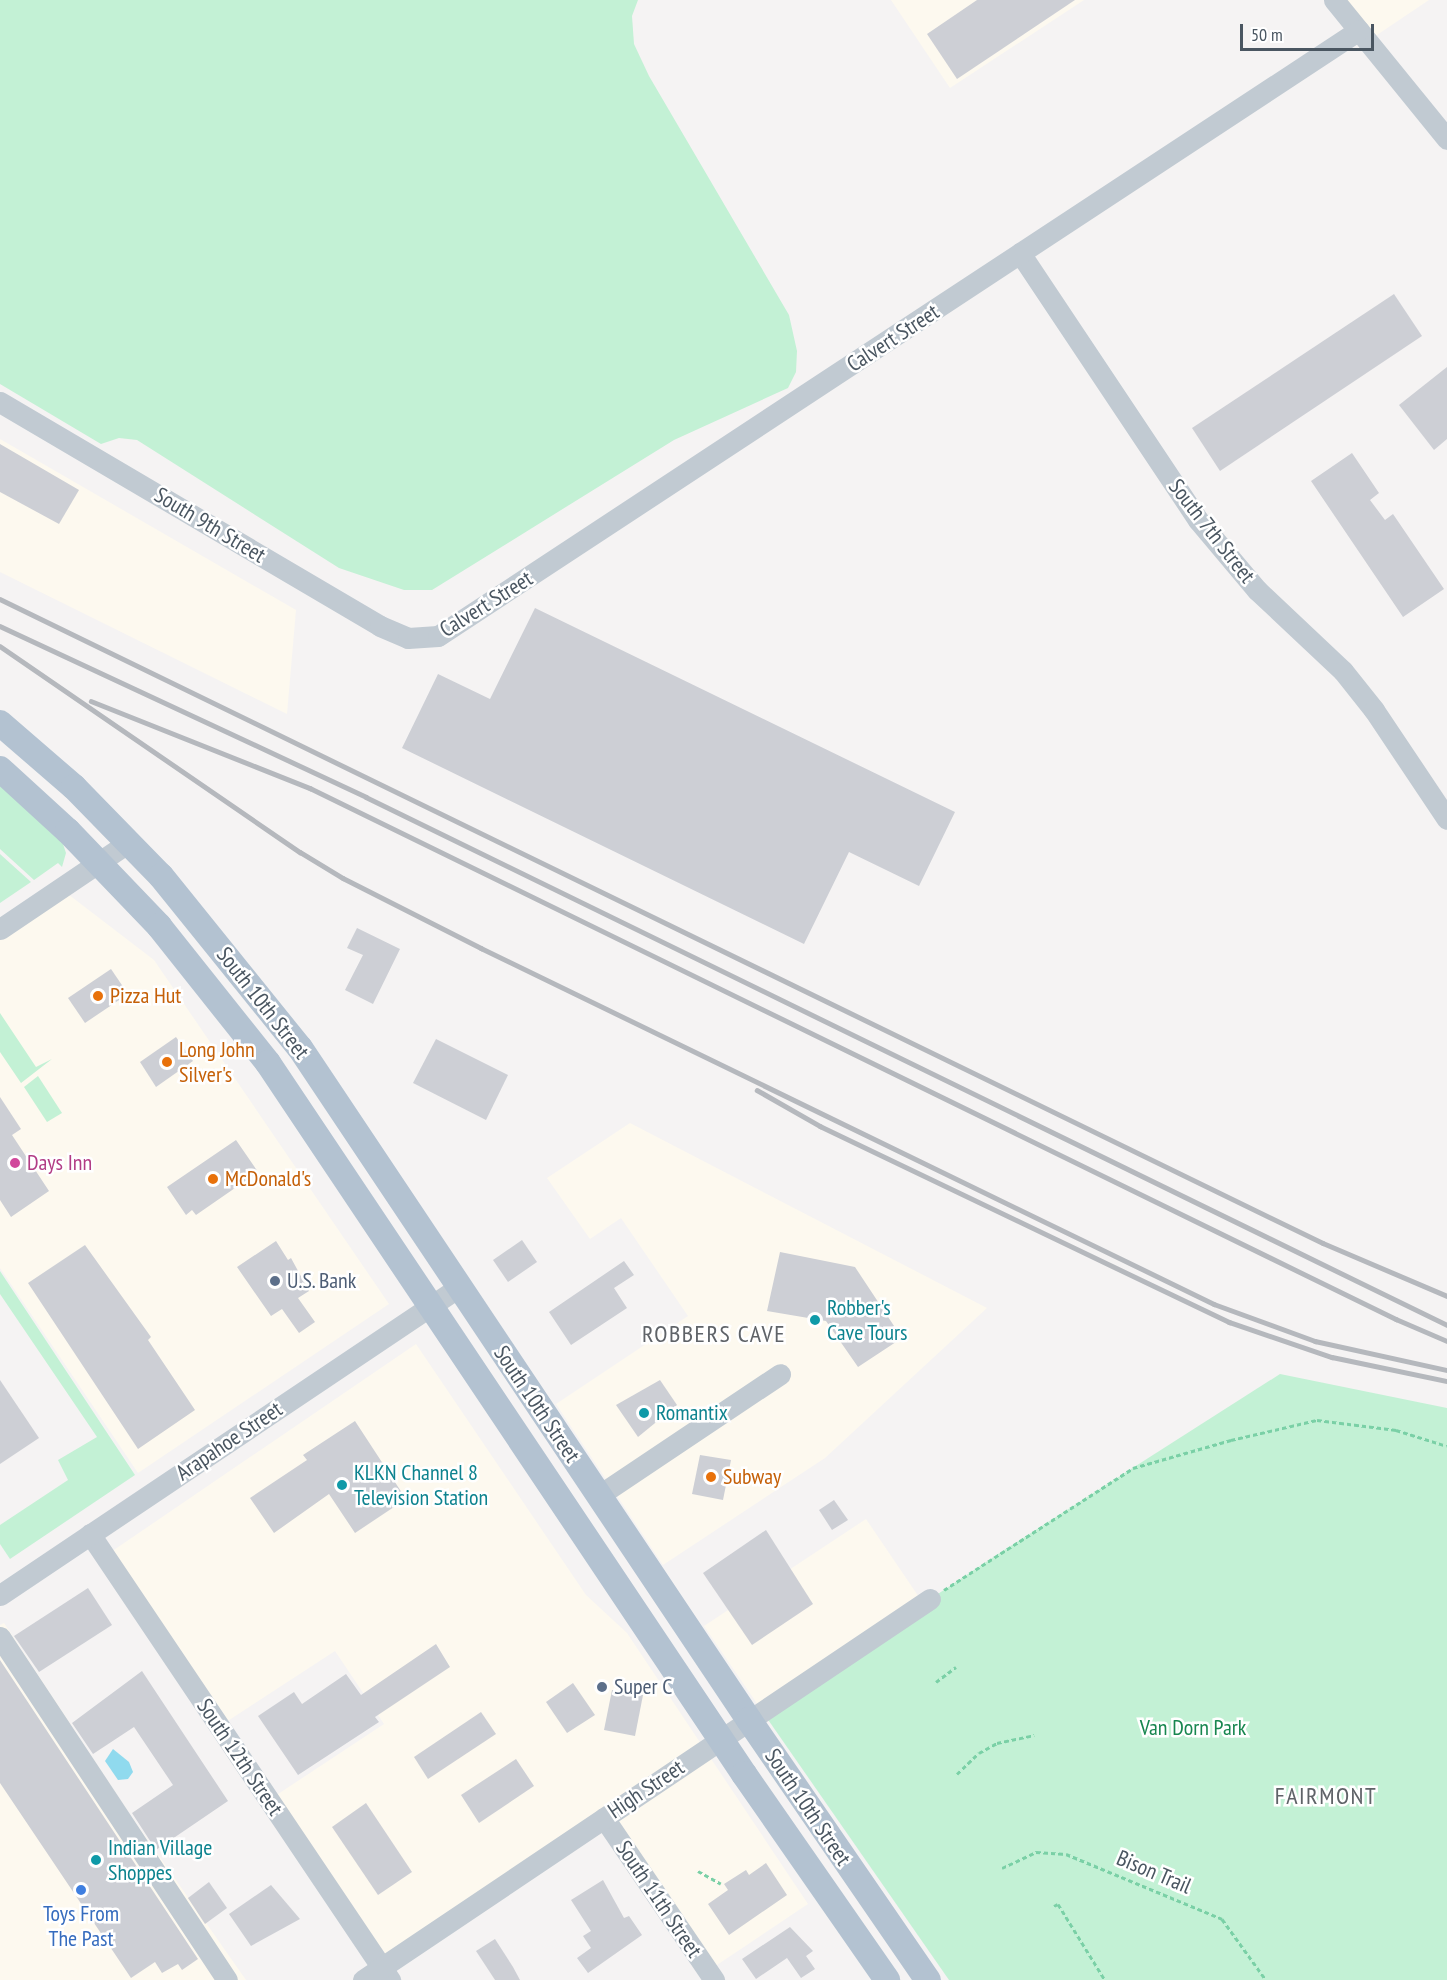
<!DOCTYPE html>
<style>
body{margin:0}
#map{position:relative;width:1447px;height:1980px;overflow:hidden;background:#f5f3f3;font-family:"PT Sans Narrow",sans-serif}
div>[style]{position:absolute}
.commercial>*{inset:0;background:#fdf9ef}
.green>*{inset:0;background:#c3f1d5}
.water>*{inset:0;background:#90daee}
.building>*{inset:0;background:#cdcfd5}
.path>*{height:3px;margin-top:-1.5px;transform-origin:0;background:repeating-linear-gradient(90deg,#7ad0a6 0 4.5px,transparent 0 7.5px)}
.minor>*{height:21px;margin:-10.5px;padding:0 10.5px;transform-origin:10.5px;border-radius:10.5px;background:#c1cad2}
.major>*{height:26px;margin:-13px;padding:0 13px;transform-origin:13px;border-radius:13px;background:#b3c2d1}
.rail>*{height:4.5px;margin:-2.25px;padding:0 2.25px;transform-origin:2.25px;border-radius:2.25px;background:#b5b8bd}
.dots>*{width:16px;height:16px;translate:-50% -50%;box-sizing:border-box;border:3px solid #fff;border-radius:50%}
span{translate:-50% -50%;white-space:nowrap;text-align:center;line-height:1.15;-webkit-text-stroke:5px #fff;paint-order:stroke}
.street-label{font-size:22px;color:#4a5661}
.food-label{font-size:22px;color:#c56008}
.left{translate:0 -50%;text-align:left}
.hotel-label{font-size:22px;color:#b23c85}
.service-label{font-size:22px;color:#4e5e75}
.culture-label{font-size:22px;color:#0d838f}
.park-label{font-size:22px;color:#17864f}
.shop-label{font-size:22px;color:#366cbe}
.neighbourhood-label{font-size:24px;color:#5f6368;letter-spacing:1.5px}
.scale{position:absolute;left:1240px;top:24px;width:134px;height:27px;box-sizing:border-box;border:3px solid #4a5661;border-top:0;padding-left:8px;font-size:18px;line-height:21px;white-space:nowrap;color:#4a5661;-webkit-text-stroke:4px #fff;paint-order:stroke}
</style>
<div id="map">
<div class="commercial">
<i style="clip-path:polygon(891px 0,1084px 0,950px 88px)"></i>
<i style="clip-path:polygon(1334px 0,1429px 0,1368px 41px)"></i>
<i style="clip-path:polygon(0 439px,296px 610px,287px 714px,0 572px)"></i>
<i style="clip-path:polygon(60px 888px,154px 960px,389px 1304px,138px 1473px,0 1268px,0 929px)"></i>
<i style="clip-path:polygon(630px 1123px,987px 1308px,825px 1458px,663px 1565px,556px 1404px,688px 1316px,621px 1218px,590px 1239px,547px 1178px)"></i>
<i style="clip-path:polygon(416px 1344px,586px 1595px,627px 1633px,808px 1904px,708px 1971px,604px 1818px,382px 1967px,269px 1800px,384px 1724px,335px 1651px,220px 1726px,105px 1556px)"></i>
<i style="clip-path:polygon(866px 1519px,923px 1603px,762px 1711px,704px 1626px)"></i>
<i style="clip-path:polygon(4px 1623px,131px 1816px,246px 1980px,0 1980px,0 1625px)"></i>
</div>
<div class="green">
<i style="clip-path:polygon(0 0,638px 0,632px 16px,634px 44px,649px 76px,789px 315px,797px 351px,796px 372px,788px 388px,674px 440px,432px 590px,404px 590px,339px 568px,137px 440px,119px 438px,101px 444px,0 384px)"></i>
<i style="clip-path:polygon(0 784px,63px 844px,66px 853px,62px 867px,58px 863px,34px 880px,0 849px)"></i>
<i style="clip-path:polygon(0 854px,31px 882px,0 903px)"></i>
<i style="clip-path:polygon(0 1013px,36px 1067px,52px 1059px,21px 1083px,0 1052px)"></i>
<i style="clip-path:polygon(38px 1076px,62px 1113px,47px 1122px,24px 1087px)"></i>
<i style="clip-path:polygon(0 1271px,135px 1475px,10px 1559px,0 1544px,0 1525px,68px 1480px,58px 1460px,97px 1437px,0 1294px)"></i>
<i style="clip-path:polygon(1280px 1374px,1447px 1408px,1447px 1980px,949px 1980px,762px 1711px,1001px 1552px)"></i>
</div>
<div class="water">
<i style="clip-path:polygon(113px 1749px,129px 1762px,133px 1772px,128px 1779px,118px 1780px,105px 1761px)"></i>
</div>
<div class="building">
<i style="clip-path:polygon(977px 0,1075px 0,957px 79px,927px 34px)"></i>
<i style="clip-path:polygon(1394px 294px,1422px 336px,1220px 471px,1192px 428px)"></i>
<i style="clip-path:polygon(1447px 367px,1447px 439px,1434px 450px,1399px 405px)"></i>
<i style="clip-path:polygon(0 444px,79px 490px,59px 524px,0 492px)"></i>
<i style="clip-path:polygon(1352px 453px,1379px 493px,1370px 500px,1385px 520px,1393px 514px,1444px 589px,1403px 617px,1311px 481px)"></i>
<i style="clip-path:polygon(535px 608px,955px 812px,919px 886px,849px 852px,804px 944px,402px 748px,438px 674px,490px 699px)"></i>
<i style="clip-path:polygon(357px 928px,400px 949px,373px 1004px,345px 990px,363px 955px,347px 948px)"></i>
<i style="clip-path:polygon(111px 969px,128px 994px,85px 1023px,68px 998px)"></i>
<i style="clip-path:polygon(176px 1037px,193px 1061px,156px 1087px,140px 1062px)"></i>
<i style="clip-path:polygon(436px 1039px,508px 1075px,486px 1120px,413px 1083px)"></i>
<i style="clip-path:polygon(0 1097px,21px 1129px,12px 1135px,49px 1191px,11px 1217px,0 1200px)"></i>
<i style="clip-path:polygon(236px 1140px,258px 1172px,196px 1215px,192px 1210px,186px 1215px,167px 1187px)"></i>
<i style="clip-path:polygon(522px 1240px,537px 1262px,508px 1282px,493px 1260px)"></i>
<i style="clip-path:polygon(276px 1241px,288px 1260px,291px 1258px,309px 1291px,298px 1298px,315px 1322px,299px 1333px,282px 1309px,271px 1316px,237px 1267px)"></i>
<i style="clip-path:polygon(85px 1245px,151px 1337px,148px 1340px,195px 1410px,138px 1449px,28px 1283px)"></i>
<i style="clip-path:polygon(780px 1252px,855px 1267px,902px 1338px,858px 1367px,826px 1321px,767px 1311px)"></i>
<i style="clip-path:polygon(624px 1261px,634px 1275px,614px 1288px,627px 1308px,571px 1345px,549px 1312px)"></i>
<i style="clip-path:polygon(0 1380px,39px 1438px,0 1464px)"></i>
<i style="clip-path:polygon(660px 1380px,677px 1405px,638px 1437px,616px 1405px)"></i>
<i style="clip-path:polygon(355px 1421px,406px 1499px,355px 1533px,329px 1494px,274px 1533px,250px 1498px,307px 1460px,303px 1455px)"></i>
<i style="clip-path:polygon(700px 1455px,731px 1460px,723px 1500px,692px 1494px)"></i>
<i style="clip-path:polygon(834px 1500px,848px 1520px,832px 1530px,819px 1510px)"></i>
<i style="clip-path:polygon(766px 1530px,813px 1604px,752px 1645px,703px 1573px)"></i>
<i style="clip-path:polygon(88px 1588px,112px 1625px,39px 1672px,14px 1636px)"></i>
<i style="clip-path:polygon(436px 1644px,450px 1667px,375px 1717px,379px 1722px,298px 1775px,258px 1716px,294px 1692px,302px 1704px,346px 1674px,361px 1695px)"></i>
<i style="clip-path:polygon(0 1660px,198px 1959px,182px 1970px,178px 1964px,162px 1973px,155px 1962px,131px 1978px,0 1783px)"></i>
<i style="clip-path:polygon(142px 1671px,228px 1801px,156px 1850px,132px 1813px,173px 1785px,134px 1727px,93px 1754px,72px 1723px)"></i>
<i style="clip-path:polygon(573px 1683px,595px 1715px,567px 1733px,546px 1702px)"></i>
<i style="clip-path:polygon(612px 1690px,643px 1695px,635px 1736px,604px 1730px)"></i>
<i style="clip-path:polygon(481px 1712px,496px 1734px,428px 1779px,414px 1757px)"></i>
<i style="clip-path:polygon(516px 1759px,534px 1786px,479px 1823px,461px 1795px)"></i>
<i style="clip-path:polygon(366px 1803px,412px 1872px,378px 1895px,332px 1827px)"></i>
<i style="clip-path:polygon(766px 1863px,787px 1895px,729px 1935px,708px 1904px,728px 1890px,724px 1884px,746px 1870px,749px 1875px)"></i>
<i style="clip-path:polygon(603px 1880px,624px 1918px,629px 1916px,642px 1935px,588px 1973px,577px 1958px,591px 1948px,583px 1936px,591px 1931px,571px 1900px)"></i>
<i style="clip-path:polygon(209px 1882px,227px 1908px,205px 1924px,188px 1898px)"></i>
<i style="clip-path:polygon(271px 1885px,300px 1919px,251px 1946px,229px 1914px)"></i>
<i style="clip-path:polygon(790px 1927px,813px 1951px,806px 1956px,815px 1969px,801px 1978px,787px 1958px,756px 1979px,742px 1959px)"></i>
<i style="clip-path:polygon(495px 1939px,513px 1967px,520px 1980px,495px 1980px,476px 1951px)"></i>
</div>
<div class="path">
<i style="left:944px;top:1590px;width:225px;rotate:-32.8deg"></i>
<i style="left:1133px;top:1468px;width:102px;rotate:-15.9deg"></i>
<i style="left:1231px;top:1440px;width:88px;rotate:-13.1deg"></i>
<i style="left:1317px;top:1420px;width:80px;rotate:7.2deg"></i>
<i style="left:1396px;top:1430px;width:53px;rotate:17.4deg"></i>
<i style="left:936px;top:1682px;width:25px;rotate:-37deg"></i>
<i style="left:957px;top:1774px;width:30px;rotate:-44deg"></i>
<i style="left:979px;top:1753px;width:21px;rotate:-29deg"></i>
<i style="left:997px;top:1743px;width:38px;rotate:-12deg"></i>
<i style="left:1002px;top:1868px;width:38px;rotate:-25deg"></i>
<i style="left:1036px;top:1852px;width:30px;rotate:4deg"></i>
<i style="left:1066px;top:1854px;width:169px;rotate:22.6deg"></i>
<i style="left:1222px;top:1919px;width:75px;rotate:54.2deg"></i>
<i style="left:698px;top:1871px;width:26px;rotate:29deg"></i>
<i style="left:1054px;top:1906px;width:4px;rotate:-27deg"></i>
<i style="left:1058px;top:1904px;width:89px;rotate:58.3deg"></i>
</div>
<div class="minor">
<i style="left:1334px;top:0;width:179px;rotate:50.9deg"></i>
<i style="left:1020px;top:253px;width:321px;rotate:56.3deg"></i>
<i style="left:1198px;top:520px;width:92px;rotate:49.9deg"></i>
<i style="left:1257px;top:590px;width:118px;rotate:43.3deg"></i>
<i style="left:1343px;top:671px;width:50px;rotate:51.5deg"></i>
<i style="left:1374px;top:710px;width:131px;rotate:56.2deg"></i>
<i style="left:0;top:402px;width:441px;rotate:30.5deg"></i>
<i style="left:380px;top:626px;width:30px;rotate:23deg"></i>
<i style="left:408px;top:638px;width:30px;rotate:-4deg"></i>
<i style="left:438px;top:636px;width:1102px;rotate:-33.34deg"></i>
<i style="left:0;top:929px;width:156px;rotate:-34deg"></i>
<i style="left:598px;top:1496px;width:219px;rotate:-33.8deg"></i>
<i style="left:90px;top:1534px;width:538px;rotate:56.07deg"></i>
<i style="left:0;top:1595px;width:553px;rotate:-33.86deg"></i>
<i style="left:0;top:1637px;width:411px;rotate:56.5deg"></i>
<i style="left:604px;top:1818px;width:196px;rotate:55.8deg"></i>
<i style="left:363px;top:1980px;width:683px;rotate:-33.9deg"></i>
</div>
<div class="major">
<i style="left:0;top:723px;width:98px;rotate:40.9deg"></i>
<i style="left:74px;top:787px;width:124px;rotate:45.7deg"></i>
<i style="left:161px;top:876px;width:221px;rotate:51.1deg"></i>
<i style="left:300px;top:1048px;width:808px;rotate:56.25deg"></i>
<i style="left:749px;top:1720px;width:316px;rotate:55.5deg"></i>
<i style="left:0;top:769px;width:92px;rotate:42.4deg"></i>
<i style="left:68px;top:831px;width:132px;rotate:46.2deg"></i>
<i style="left:159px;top:926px;width:175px;rotate:51.5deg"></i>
<i style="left:268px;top:1063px;width:856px;rotate:56.2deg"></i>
<i style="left:744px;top:1774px;width:251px;rotate:55.2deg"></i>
</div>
<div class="rail">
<i style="left:0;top:599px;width:1471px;rotate:25.96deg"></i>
<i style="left:1323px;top:1243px;width:135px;rotate:23.1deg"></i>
<i style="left:0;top:626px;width:404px;rotate:25deg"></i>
<i style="left:366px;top:797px;width:1203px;rotate:26.03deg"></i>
<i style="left:0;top:646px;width:364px;rotate:34.5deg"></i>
<i style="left:300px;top:852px;width:50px;rotate:31.2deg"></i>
<i style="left:343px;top:878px;width:155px;rotate:26.9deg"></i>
<i style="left:481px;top:948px;width:815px;rotate:25.9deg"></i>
<i style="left:1214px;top:1304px;width:108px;rotate:20.1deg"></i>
<i style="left:1315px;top:1341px;width:135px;rotate:12.4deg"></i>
<i style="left:91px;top:701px;width:236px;rotate:21.7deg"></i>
<i style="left:310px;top:788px;width:1209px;rotate:26.06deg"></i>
<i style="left:1396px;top:1319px;width:56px;rotate:23.3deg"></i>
<i style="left:757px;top:1090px;width:73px;rotate:29.7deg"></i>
<i style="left:820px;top:1126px;width:454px;rotate:25.6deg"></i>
<i style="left:1229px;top:1322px;width:109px;rotate:18.8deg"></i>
<i style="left:1332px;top:1357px;width:117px;rotate:11.8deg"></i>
</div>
<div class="dots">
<i style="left:98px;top:996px;background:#e8710a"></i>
<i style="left:167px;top:1062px;background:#e8710a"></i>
<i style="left:15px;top:1163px;background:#d1479c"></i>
<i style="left:213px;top:1179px;background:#e8710a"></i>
<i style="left:275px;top:1281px;background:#5c6f8a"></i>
<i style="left:815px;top:1320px;background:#0f9aa8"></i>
<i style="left:644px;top:1413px;background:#0f9aa8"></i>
<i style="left:711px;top:1477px;background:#e8710a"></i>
<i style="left:342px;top:1485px;background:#0f9aa8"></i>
<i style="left:602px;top:1687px;background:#5c6f8a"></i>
<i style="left:96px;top:1860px;background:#0f9aa8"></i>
<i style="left:81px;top:1890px;background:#3f7fe0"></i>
</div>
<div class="street-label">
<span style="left:893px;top:338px;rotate:-33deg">Calvert Street</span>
<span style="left:210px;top:525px;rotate:31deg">South 9th Street</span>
<span style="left:1212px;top:531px;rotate:52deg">South 7th Street</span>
<span style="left:486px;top:604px;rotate:-32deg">Calvert Street</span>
<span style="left:263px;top:1003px;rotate:52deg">South 10th Street</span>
<span style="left:537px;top:1404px;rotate:56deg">South 10th Street</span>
<span style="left:229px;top:1441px;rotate:-34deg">Arapahoe Street</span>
<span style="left:240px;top:1757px;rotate:56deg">South 12th Street</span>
<span style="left:646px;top:1789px;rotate:-34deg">High Street</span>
<span style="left:808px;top:1807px;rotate:56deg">South 10th Street</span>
<span style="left:1154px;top:1872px;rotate:23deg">Bison Trail</span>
<span style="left:659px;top:1899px;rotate:56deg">South 11th Street</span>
</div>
<div class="food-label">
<span class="left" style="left:110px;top:996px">Pizza Hut</span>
<span class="left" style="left:179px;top:1062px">Long John<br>Silver's</span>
<span class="left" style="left:225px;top:1179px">McDonald's</span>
<span class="left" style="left:723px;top:1477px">Subway</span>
</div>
<div class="hotel-label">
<span class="left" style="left:27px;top:1163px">Days Inn</span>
</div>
<div class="service-label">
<span class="left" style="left:287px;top:1281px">U.S. Bank</span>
<span class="left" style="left:614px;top:1687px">Super C</span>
</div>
<div class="culture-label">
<span class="left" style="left:827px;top:1320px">Robber's<br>Cave Tours</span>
<span class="left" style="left:656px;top:1413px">Romantix</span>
<span class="left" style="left:354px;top:1485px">KLKN Channel 8<br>Television Station</span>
<span class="left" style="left:108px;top:1860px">Indian Village<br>Shoppes</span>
</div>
<div class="park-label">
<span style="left:1193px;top:1728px">Van Dorn Park</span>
</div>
<div class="shop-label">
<span style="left:81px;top:1926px">Toys From<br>The Past</span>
</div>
<div class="neighbourhood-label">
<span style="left:714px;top:1334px">ROBBERS CAVE</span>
<span style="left:1326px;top:1796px">FAIRMONT</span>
</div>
<div class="scale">50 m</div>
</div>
